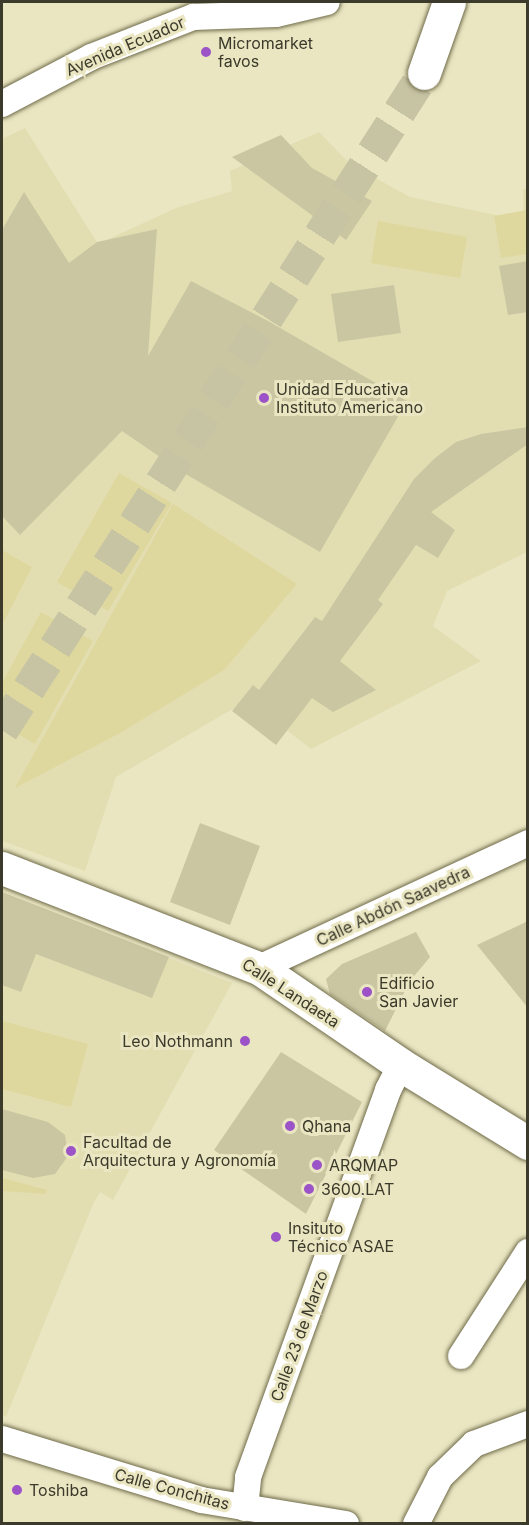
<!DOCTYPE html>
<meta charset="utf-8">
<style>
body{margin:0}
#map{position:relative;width:529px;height:1525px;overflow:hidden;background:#eae6c2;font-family:Inter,sans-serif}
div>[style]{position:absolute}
.built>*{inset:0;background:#e3deb1}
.green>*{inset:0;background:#ded79e}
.building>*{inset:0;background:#cac6a2}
.secondary-tunnel>*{height:33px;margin-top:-16.5px;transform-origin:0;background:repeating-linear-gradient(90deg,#c7c4a4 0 33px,transparent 0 49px)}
.roads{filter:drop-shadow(0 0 2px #6f6b4a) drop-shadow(0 0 2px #6f6b4a)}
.minor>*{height:26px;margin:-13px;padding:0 13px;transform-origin:13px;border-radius:13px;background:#fff}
.secondary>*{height:33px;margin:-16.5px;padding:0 16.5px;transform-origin:16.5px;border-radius:16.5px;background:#fff}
.dots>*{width:16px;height:16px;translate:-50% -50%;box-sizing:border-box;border:3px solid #eae6c2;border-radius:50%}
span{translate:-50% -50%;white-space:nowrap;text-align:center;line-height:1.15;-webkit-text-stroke:6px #eae6c2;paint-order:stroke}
.poi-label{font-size:16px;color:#3b3a2b}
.left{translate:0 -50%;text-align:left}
.right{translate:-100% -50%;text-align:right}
.street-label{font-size:16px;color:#3b3a2b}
.frame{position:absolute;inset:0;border:3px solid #3b3a2b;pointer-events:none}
</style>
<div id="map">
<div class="built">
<i style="clip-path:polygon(25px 128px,98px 244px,176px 208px,232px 191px,230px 171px,319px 132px,350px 164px,410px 197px,524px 221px,523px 189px,527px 189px,527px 552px,447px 591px,433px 626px,481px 661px,311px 749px,248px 700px,116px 777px,85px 871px,2px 841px,2px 139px)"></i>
<i style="clip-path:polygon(2px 892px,232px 983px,113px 1200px,100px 1192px,93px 1204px,6px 1417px,2px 1415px)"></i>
</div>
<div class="green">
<i style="clip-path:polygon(527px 210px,527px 254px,501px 258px,494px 216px)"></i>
<i style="clip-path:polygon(378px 221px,467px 237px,460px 278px,371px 263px)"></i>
<i style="clip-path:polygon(119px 473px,172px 503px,108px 611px,57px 582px)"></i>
<i style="clip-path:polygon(173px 504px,297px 584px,224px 670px,120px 733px,15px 788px)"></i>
<i style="clip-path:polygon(2px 550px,32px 567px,2px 625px)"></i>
<i style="clip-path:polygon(41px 612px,93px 641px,35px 744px,2px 725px,2px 683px)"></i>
<i style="clip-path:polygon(2px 1021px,88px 1044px,71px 1107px,2px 1089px)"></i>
<i style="clip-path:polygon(2px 1178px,47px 1190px,46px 1194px,2px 1191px)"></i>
</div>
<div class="building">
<i style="clip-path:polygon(281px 135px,312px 168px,372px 201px,346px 240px,232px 157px)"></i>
<i style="clip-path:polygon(24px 192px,69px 263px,97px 242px,157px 229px,148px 356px,191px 281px,268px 321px,407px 401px,320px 552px,182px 472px,122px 431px,20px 535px,2px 516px,2px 230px)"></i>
<i style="clip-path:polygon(528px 261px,528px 312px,508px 315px,499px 266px)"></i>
<i style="clip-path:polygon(394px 285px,401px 333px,338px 342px,331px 294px)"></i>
<i style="clip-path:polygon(528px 427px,528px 444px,431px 512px,455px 530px,438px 558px,416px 545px,378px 600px,383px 604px,340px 661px,376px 690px,333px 712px,312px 698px,276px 745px,232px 711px,253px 685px,259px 690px,315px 617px,322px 621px,414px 479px,435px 458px,456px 442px,481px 434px)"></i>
<i style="clip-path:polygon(200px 823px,260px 846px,230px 925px,170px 902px)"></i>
<i style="clip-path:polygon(2px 892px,169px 957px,152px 998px,36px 954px,21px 992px,2px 985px)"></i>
<i style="clip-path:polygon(528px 921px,528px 1008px,477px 945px)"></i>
<i style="clip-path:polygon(416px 932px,430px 957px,410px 981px,385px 1031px,330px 994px,326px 979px,342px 964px)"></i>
<i style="clip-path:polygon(281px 1052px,362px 1102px,306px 1214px,214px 1150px)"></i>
<i style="clip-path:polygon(2px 1109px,48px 1122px,65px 1135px,68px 1156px,55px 1174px,33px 1178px,2px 1170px)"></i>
</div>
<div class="secondary-tunnel">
<i style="left:2px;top:730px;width:781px;rotate:-57.29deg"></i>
</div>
<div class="roads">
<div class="minor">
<i style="left:2px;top:104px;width:101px;rotate:-27.8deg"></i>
<i style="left:91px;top:57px;width:110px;rotate:-21.4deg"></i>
<i style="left:193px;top:17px;width:83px;rotate:-2.1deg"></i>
<i style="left:276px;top:14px;width:52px;rotate:-13.2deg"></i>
<i style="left:259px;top:968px;width:297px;rotate:-24.9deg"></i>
<i style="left:461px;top:1356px;width:124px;rotate:-57.2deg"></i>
<i style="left:2px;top:1439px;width:208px;rotate:17deg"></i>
<i style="left:201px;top:1500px;width:147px;rotate:9.4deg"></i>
<i style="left:245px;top:1508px;width:31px;rotate:-84deg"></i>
<i style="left:248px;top:1477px;width:412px;rotate:-70.1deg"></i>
<i style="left:388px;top:1090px;width:28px;rotate:-63deg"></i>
<i style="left:416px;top:1524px;width:53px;rotate:-62.9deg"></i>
<i style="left:440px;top:1477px;width:47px;rotate:-44.1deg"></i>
<i style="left:474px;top:1444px;width:58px;rotate:-20.3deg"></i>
</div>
<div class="secondary">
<i style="left:424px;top:73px;width:75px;rotate:-70.6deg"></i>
<i style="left:2px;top:868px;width:276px;rotate:21.3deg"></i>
<i style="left:259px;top:968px;width:172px;rotate:34.3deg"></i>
<i style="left:401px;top:1065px;width:149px;rotate:31.6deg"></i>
</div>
</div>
<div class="dots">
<i style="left:206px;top:52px;background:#9b53c7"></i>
<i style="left:264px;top:398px;background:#9b53c7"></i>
<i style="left:367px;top:992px;background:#9b53c7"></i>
<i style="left:245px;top:1041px;background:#9b53c7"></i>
<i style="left:290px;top:1126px;background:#9b53c7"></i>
<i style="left:71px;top:1151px;background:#9b53c7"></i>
<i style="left:317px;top:1165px;background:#9b53c7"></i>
<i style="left:309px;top:1189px;background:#9b53c7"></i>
<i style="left:276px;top:1237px;background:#9b53c7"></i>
<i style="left:17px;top:1490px;background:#9b53c7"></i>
</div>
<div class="poi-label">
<span class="left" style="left:218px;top:52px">Micromarket<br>favos</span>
<span class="left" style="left:276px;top:398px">Unidad Educativa<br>Instituto Americano</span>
<span class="left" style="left:379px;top:992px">Edificio<br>San Javier</span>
<span class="right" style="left:233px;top:1041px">Leo Nothmann</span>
<span class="left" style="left:302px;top:1126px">Qhana</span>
<span class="left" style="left:83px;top:1151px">Facultad de<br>Arquitectura y Agronomía</span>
<span class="left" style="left:329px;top:1165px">ARQMAP</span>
<span class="left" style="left:321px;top:1189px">3600.LAT</span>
<span class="left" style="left:288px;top:1237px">Insituto<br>Técnico ASAE</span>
<span class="left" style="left:29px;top:1490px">Toshiba</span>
</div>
<div class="street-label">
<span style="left:125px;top:46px;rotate:-23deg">Avenida Ecuador</span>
<span style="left:393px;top:906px;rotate:-25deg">Calle Abdón Saavedra</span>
<span style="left:291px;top:993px;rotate:33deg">Calle Landaeta</span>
<span style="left:299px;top:1336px;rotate:-70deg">Calle 23 de Marzo</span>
<span style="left:172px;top:1489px;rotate:15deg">Calle Conchitas</span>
</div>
<div class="frame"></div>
</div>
